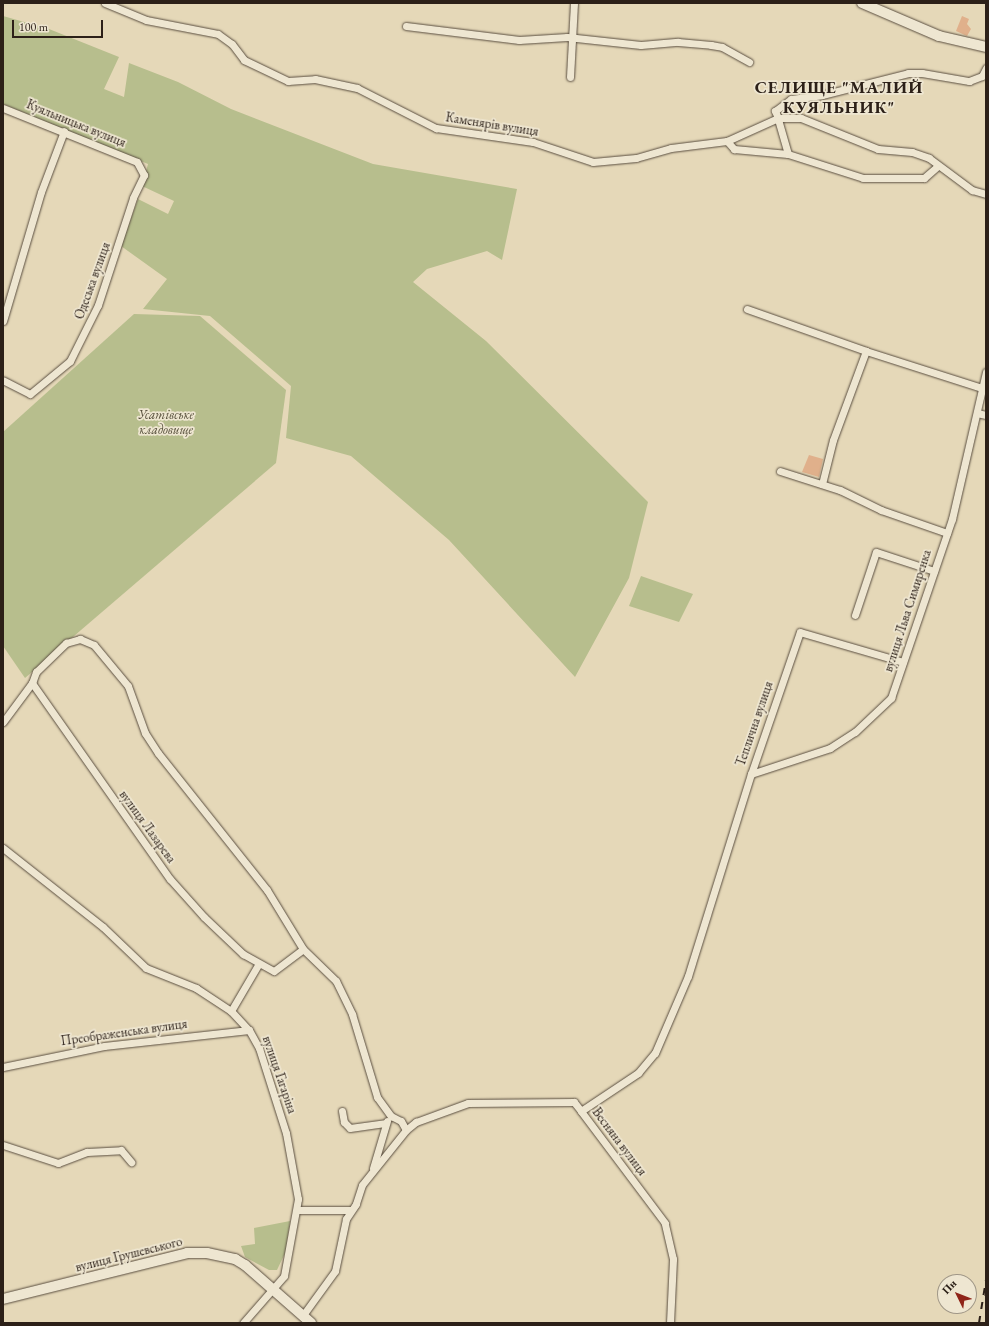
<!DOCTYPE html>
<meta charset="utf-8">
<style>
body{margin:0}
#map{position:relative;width:989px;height:1326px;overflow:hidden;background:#e5d8b8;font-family:"EB Garamond",serif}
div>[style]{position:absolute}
.green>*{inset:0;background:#b7be8d}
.building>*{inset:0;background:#e0b08b}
.roads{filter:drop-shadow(0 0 1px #5a4e40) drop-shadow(0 0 1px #5a4e40)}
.street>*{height:7px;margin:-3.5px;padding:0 3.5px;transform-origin:3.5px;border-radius:3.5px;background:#eee6d1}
.secondary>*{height:10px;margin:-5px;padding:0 5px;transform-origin:5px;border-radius:5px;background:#eee6d1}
.rail>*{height:2px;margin-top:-1px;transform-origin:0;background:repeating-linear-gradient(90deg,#2c2018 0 7px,transparent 0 14px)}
span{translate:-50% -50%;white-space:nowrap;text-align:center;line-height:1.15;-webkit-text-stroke:3.5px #eee6d1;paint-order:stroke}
.street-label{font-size:13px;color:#2c2018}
.park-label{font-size:13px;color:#564f3b;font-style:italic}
.district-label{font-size:17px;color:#2c2018;font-weight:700;letter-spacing:1px}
.frame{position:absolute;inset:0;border:4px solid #2c2018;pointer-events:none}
.north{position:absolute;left:937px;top:1274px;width:40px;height:40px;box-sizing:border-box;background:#eee6d1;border:1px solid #a09787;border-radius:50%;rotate:313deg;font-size:11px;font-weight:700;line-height:16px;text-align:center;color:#2c2018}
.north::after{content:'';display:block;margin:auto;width:14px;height:18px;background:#8f2418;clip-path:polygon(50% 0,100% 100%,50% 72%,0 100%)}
.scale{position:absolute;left:12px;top:20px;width:91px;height:18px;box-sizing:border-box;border:2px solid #2c2018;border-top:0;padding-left:5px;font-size:12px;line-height:14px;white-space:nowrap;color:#2c2018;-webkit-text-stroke:3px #eee6d1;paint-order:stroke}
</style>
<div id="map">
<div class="green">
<i style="clip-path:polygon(3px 16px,49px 29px,119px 57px,104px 89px,124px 97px,129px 63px,178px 82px,231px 109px,373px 164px,517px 189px,502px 260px,487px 251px,427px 269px,413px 282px,486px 341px,648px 502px,629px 578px,575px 677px,449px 540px,351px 456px,286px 438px,291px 386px,210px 316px,143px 309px,167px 279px,121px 246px,138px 199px,168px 214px,174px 201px,142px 186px,148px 164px,3px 104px)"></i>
<i style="clip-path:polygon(134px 314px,200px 316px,286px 390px,276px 463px,25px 678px,3px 646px,3px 432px)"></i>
<i style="clip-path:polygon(641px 576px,693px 594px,679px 622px,629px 606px)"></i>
<i style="clip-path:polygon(290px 1221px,286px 1251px,277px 1270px,269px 1270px,245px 1257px,241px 1246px,255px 1244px,254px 1228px)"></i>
</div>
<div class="building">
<i style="clip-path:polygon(962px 16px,969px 19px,967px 24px,971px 29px,967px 36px,956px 31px)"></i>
<i style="clip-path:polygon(809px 455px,823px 459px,819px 477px,802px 472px)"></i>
</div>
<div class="roads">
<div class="street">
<i style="left:105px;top:3px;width:44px;rotate:22.5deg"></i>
<i style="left:146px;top:20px;width:73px;rotate:11deg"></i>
<i style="left:218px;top:34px;width:17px;rotate:36deg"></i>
<i style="left:232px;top:44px;width:20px;rotate:53deg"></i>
<i style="left:244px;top:60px;width:49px;rotate:25.5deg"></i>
<i style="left:288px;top:81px;width:27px;rotate:-4deg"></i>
<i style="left:315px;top:79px;width:43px;rotate:12.1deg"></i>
<i style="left:357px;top:88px;width:89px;rotate:26.9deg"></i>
<i style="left:436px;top:128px;width:98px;rotate:8.2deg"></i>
<i style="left:533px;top:142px;width:63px;rotate:18.4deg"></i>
<i style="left:593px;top:162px;width:43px;rotate:-5.3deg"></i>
<i style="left:636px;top:158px;width:36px;rotate:-16deg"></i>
<i style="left:671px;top:148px;width:56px;rotate:-7.1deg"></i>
<i style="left:727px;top:141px;width:11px;rotate:49deg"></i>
<i style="left:734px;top:149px;width:54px;rotate:5.3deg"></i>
<i style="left:788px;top:154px;width:79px;rotate:17.7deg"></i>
<i style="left:863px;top:178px;width:61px"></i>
<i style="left:924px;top:178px;width:18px;rotate:-41deg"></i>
<i style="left:406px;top:26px;width:114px;rotate:7.1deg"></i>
<i style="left:519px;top:40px;width:48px;rotate:-3.6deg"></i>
<i style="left:567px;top:37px;width:74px;rotate:6.2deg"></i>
<i style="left:641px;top:45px;width:37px;rotate:-5deg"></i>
<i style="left:678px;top:42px;width:33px;rotate:5deg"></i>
<i style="left:711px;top:45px;width:11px;rotate:10deg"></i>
<i style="left:722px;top:47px;width:31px;rotate:29deg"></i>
<i style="left:570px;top:77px;width:74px;rotate:-86.9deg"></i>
<i style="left:3px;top:108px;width:144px;rotate:21.9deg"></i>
<i style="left:137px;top:162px;width:15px;rotate:62deg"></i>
<i style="left:144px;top:175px;width:25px;rotate:116deg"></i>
<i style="left:133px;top:198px;width:113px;rotate:108.1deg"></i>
<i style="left:98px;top:305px;width:63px;rotate:116.6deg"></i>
<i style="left:70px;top:361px;width:52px;rotate:140.5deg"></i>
<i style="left:30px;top:394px;width:30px;rotate:-153deg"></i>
<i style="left:727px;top:141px;width:56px;rotate:-24.3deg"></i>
<i style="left:778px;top:118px;width:8px;rotate:-113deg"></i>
<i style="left:775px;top:111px;width:20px;rotate:-37deg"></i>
<i style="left:791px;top:99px;width:31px;rotate:-7deg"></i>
<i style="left:822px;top:95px;width:89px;rotate:-14.3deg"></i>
<i style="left:908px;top:73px;width:14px"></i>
<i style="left:922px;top:73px;width:48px;rotate:9.7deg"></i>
<i style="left:969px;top:81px;width:14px;rotate:-21deg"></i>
<i style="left:982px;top:76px;width:9px;rotate:-63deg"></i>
<i style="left:788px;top:154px;width:37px;rotate:-106deg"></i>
<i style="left:778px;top:118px;width:23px"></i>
<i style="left:801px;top:118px;width:83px;rotate:21.9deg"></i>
<i style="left:878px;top:149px;width:34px;rotate:5deg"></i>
<i style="left:912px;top:152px;width:18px;rotate:19deg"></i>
<i style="left:929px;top:158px;width:54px;rotate:36.7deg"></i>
<i style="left:972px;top:190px;width:15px;rotate:16deg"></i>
<i style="left:747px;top:309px;width:126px;rotate:19.4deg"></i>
<i style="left:866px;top:351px;width:122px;rotate:17.7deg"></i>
<i style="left:3px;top:321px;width:134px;rotate:-73.6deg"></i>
<i style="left:41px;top:192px;width:65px;rotate:-69.3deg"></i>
<i style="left:977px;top:413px;width:9px;rotate:13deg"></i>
<i style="left:780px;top:471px;width:63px;rotate:17.6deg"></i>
<i style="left:840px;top:490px;width:46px;rotate:26deg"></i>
<i style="left:881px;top:510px;width:70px;rotate:19.2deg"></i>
<i style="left:822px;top:484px;width:45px;rotate:-76deg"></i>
<i style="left:833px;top:440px;width:95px;rotate:-69.7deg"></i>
<i style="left:855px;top:615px;width:66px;rotate:-71.6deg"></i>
<i style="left:876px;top:552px;width:61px;rotate:18.1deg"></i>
<i style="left:32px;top:683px;width:12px;rotate:-70deg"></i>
<i style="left:36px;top:672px;width:42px;rotate:-44deg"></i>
<i style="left:66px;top:643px;width:15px;rotate:-16deg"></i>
<i style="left:80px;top:639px;width:15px;rotate:23deg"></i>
<i style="left:94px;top:645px;width:53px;rotate:50.3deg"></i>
<i style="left:128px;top:686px;width:50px;rotate:70.1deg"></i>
<i style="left:145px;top:733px;width:24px;rotate:57deg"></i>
<i style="left:158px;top:753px;width:175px;rotate:51.5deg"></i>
<i style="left:267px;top:890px;width:69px;rotate:58.6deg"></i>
<i style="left:303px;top:949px;width:46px;rotate:44.1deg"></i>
<i style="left:336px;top:981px;width:37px;rotate:64deg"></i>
<i style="left:352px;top:1014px;width:87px;rotate:73.2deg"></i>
<i style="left:377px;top:1097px;width:24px;rotate:54deg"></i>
<i style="left:391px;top:1116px;width:11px;rotate:27deg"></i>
<i style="left:401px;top:1121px;width:10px;rotate:61deg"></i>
<i style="left:406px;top:1130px;width:70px;rotate:128.7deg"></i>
<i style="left:362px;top:1185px;width:20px;rotate:108deg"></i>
<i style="left:356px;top:1204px;width:18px;rotate:124deg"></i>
<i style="left:346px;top:1219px;width:53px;rotate:101.9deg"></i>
<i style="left:335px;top:1271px;width:54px;rotate:126deg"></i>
<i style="left:3px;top:722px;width:49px;rotate:-53.4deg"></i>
<i style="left:32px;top:683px;width:240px;rotate:54.9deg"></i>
<i style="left:170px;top:879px;width:51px;rotate:48.2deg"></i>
<i style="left:204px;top:917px;width:54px;rotate:43.5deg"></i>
<i style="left:243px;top:954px;width:35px;rotate:29deg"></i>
<i style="left:274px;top:971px;width:36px;rotate:-37deg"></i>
<i style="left:751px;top:774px;width:83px;rotate:-18.2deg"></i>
<i style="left:830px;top:748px;width:30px;rotate:-33deg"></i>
<i style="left:855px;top:732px;width:50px;rotate:-43.4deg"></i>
<i style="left:891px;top:698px;width:189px;rotate:-71.2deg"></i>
<i style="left:952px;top:519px;width:151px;rotate:-77deg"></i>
<i style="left:3px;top:848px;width:127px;rotate:38.3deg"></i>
<i style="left:103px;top:927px;width:59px;rotate:43.6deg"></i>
<i style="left:146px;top:968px;width:54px;rotate:21.8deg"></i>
<i style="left:196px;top:988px;width:42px;rotate:33.3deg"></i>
<i style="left:231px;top:1011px;width:26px;rotate:47deg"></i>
<i style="left:249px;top:1030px;width:21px;rotate:61deg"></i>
<i style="left:259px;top:1048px;width:89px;rotate:72.4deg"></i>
<i style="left:286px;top:1133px;width:67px;rotate:79.7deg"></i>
<i style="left:298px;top:1199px;width:78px;rotate:100.3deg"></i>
<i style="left:284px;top:1276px;width:62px;rotate:131.1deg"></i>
<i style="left:231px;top:1011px;width:53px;rotate:-59.6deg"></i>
<i style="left:3px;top:1067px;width:103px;rotate:-11.7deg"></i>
<i style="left:104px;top:1046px;width:146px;rotate:-6.3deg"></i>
<i style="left:342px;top:1111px;width:11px;rotate:80deg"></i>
<i style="left:344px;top:1122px;width:8px;rotate:45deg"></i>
<i style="left:350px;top:1128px;width:35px;rotate:-8deg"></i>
<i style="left:406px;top:1130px;width:13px;rotate:-39deg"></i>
<i style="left:416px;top:1122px;width:55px;rotate:-20.1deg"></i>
<i style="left:468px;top:1103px;width:106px;rotate:-0.5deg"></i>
<i style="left:574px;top:1102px;width:11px;rotate:52deg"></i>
<i style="left:3px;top:1145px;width:58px;rotate:18.1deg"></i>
<i style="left:58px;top:1163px;width:31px;rotate:-21deg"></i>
<i style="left:87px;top:1152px;width:34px;rotate:-3deg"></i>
<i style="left:121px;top:1150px;width:16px;rotate:50deg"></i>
<i style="left:373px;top:1168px;width:49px;rotate:-73.4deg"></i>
<i style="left:297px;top:1210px;width:53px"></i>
<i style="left:670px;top:1323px;width:64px;rotate:-87.3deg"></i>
<i style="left:673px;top:1259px;width:37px;rotate:-103deg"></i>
<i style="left:665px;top:1223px;width:140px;rotate:-126.9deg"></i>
<i style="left:581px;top:1111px;width:69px;rotate:-33.7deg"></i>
<i style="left:638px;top:1073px;width:26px;rotate:-50deg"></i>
<i style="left:655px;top:1053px;width:84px;rotate:-66.8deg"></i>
<i style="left:688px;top:976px;width:212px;rotate:-72.7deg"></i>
<i style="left:751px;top:774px;width:150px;rotate:-71deg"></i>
<i style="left:800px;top:632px;width:107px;rotate:16.2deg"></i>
</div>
<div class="secondary">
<i style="left:862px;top:3px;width:84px;rotate:23.2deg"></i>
<i style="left:939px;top:36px;width:48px;rotate:13.2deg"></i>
<i style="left:3px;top:1299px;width:190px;rotate:-14deg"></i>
<i style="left:187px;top:1253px;width:20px"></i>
<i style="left:207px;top:1253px;width:29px;rotate:12deg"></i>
<i style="left:235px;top:1259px;width:12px;rotate:31deg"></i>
<i style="left:245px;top:1265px;width:88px;rotate:41.3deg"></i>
</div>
</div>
<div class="rail">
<i style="left:979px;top:1323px;width:44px;rotate:-80.8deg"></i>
</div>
<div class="street-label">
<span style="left:76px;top:124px;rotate:22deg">Куяльницька вулиця</span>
<span style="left:492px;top:125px;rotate:9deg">Каменярів вулиця</span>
<span style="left:93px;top:281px;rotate:-70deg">Одеська вулиця</span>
<span style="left:908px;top:611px;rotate:-72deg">вулиця Льва Симиренка</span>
<span style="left:755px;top:724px;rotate:-71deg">Теплична вулиця</span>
<span style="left:147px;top:827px;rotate:54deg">вулиця Лазарева</span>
<span style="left:124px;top:1033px;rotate:-8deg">Преображенська вулиця</span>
<span style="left:279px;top:1075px;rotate:71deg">вулиця Гагаріна</span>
<span style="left:619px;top:1142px;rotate:53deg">Весняна вулиця</span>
<span style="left:129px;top:1255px;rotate:-14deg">вулиця Грушевського</span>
</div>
<div class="park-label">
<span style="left:166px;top:423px">Усатівське<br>кладовище</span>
</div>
<div class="district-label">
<span style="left:839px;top:98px">СЕЛИЩЕ "МАЛИЙ<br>КУЯЛЬНИК"</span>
</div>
<div class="frame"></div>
<div class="north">Пн</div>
<div class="scale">100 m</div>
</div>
